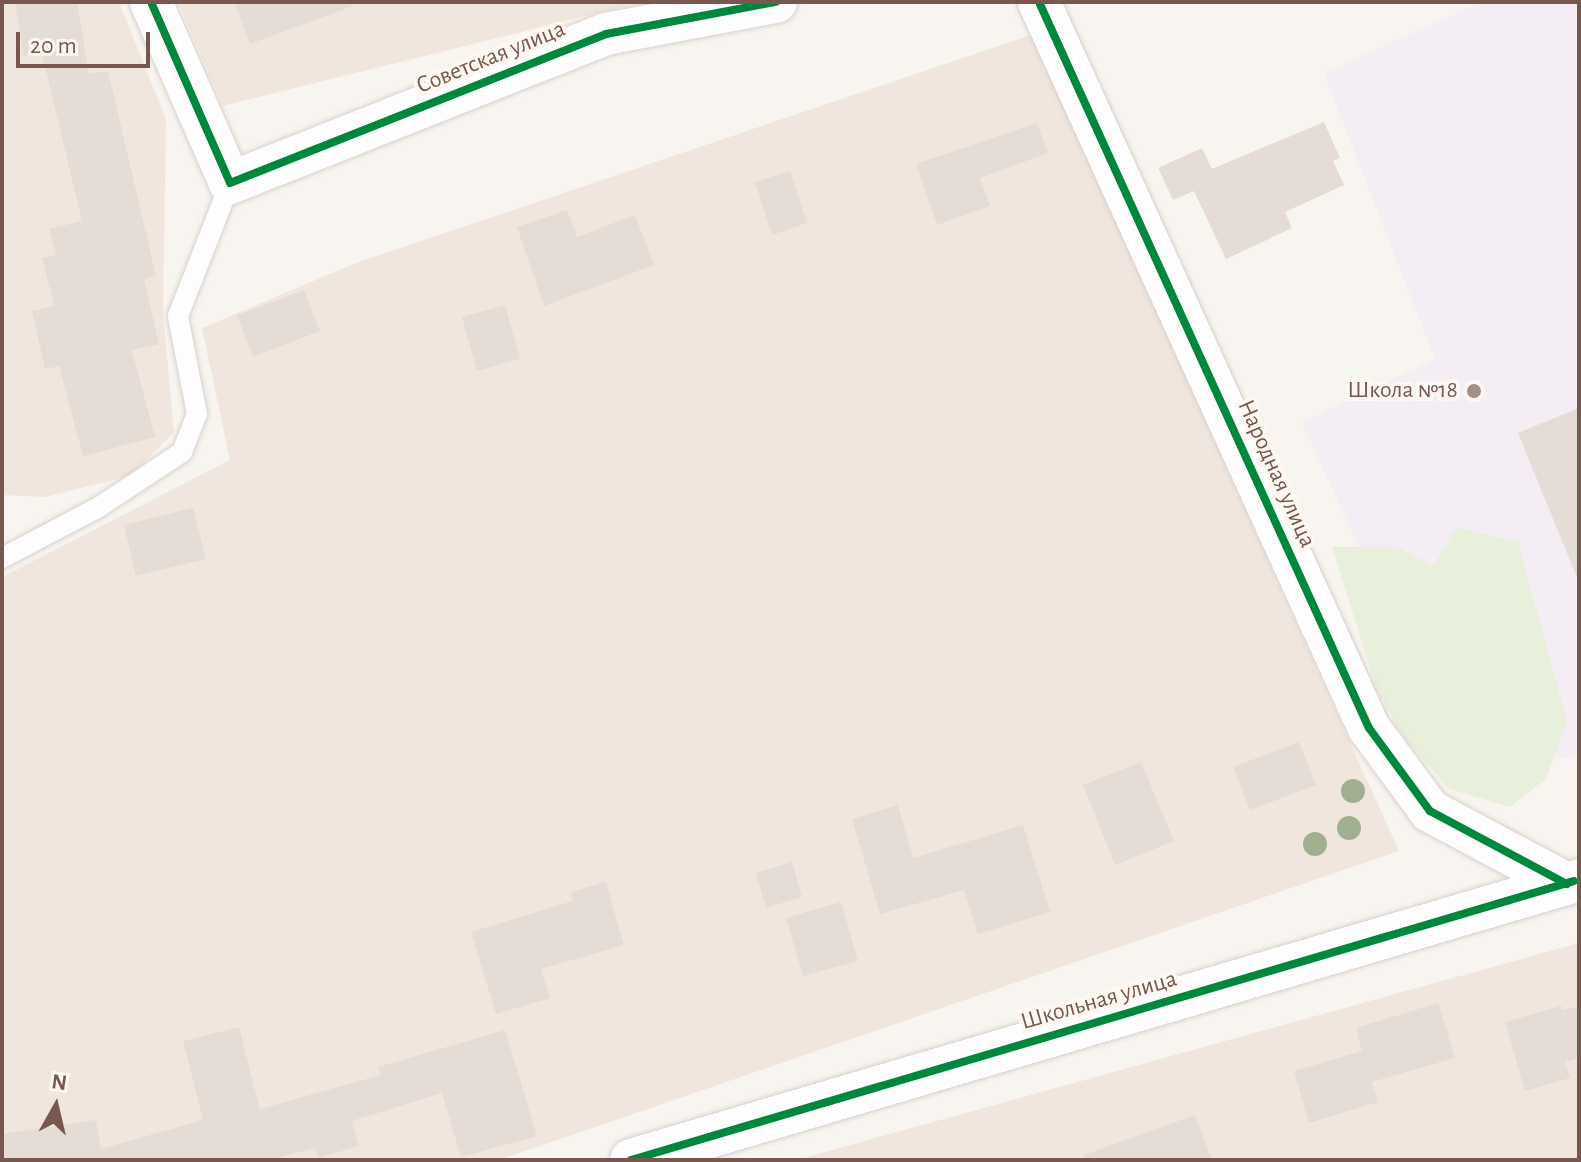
<!DOCTYPE html>
<meta charset="utf-8">
<style>
body{margin:0}
#map{position:relative;width:1581px;height:1162px;overflow:hidden;background:#f8f4ef;font-family:"Alegreya Sans",sans-serif}
div>[style]{position:absolute}
.residential>*{inset:0;background:#f1e6dd}
.education>*{inset:0;background:#f4edf4}
.green>*{inset:0;background:#e8efda}
.building>*{inset:0;background:#e5dcd6}
.roads{filter:drop-shadow(0 0 2px #d8d1cd) drop-shadow(0 0 2px #d8d1cd)}
.lane>*{height:20px;margin:-10px;padding:0 10px;transform-origin:10px;border-radius:10px;background:#fefdfd}
.street>*{height:42px;margin:-21px;padding:0 21px;transform-origin:21px;border-radius:21px;background:#fefdfd}
.cycleway>*{height:8px;margin:-4px;padding:0 4px;transform-origin:4px;border-radius:4px;background:#00873e}
.trees>*{width:24px;height:24px;margin:-12px;border-radius:50%;background:#a0af90}
.dots>*{width:22px;height:22px;translate:-50% -50%;box-sizing:border-box;border:4px solid #fff8f2;border-radius:50%}
span{translate:-50% -50%;white-space:nowrap;text-align:center;line-height:1.15;-webkit-text-stroke:8px #fff8f2;paint-order:stroke}
.street-label{font-size:24px;color:#78584e}
.poi-label{font-size:24px;color:#78584e}
.right{translate:-100% -50%;text-align:right}
.frame{position:absolute;inset:0;border:4px solid #78584e;pointer-events:none}
.north{position:absolute;left:16px;top:1066px;width:80px;height:80px;-webkit-text-stroke:6px #fff8f2;paint-order:stroke;rotate:8deg;font-size:22px;font-weight:700;line-height:32px;text-align:center;color:#78584e}
.north::after{content:'';display:block;margin:auto;width:28px;height:36px;background:#78584e;clip-path:polygon(50% 0,100% 100%,50% 72%,0 100%)}
.scale{position:absolute;left:16px;top:32px;width:134px;height:36px;box-sizing:border-box;border:4px solid #78584e;border-top:0;padding-left:10px;font-size:24px;line-height:28px;white-space:nowrap;color:#78584e;-webkit-text-stroke:6px #fff8f2;paint-order:stroke}
</style>
<div id="map">
<div class="residential">
<i style="clip-path:polygon(2px 2px,119px 2px,166px 119px,163px 312px,174px 432px,130px 476px,44px 497px,2px 495px)"></i>
<i style="clip-path:polygon(178px 2px,642px 2px,223px 106px)"></i>
<i style="clip-path:polygon(1031px 35px,1399px 851px,499px 1160px,2px 1160px,2px 577px,230px 460px,202px 328px,356px 263px)"></i>
<i style="clip-path:polygon(1579px 943px,1579px 1160px,796px 1160px)"></i>
</div>
<div class="education">
<i style="clip-path:polygon(1482px 2px,1579px 2px,1579px 754px,1466px 779px,1302px 423px,1435px 359px,1324px 73px)"></i>
</div>
<div class="green">
<i style="clip-path:polygon(1456px 528px,1518px 542px,1567px 721px,1546px 779px,1510px 807px,1449px 789px,1402px 735px,1377px 690px,1332px 547px,1397px 547px,1433px 566px)"></i>
</div>
<div class="building">
<i style="clip-path:polygon(15px 2px,77px 2px,89px 74px,108px 71px,156px 276px,144px 279px,159px 344px,132px 350px,155px 437px,83px 456px,59px 366px,45px 369px,32px 311px,54px 306px,42px 258px,56px 255px,49px 229px,82px 221px,42px 54px,24px 57px)"></i>
<i style="clip-path:polygon(234px 2px,352px 2px,353px 6px,250px 44px)"></i>
<i style="clip-path:polygon(1324px 122px,1340px 158px,1333px 161px,1344px 185px,1285px 212px,1292px 228px,1226px 259px,1194px 191px,1173px 200px,1158px 168px,1202px 148px,1212px 169px)"></i>
<i style="clip-path:polygon(1037px 123px,1048px 153px,980px 178px,990px 206px,937px 225px,916px 164px)"></i>
<i style="clip-path:polygon(790px 171px,807px 223px,772px 235px,755px 182px)"></i>
<i style="clip-path:polygon(567px 210px,577px 237px,635px 215px,654px 265px,544px 306px,517px 227px)"></i>
<i style="clip-path:polygon(304px 290px,320px 331px,253px 357px,237px 315px)"></i>
<i style="clip-path:polygon(505px 305px,520px 359px,477px 371px,462px 317px)"></i>
<i style="clip-path:polygon(1579px 408px,1579px 579px,1578px 580px,1518px 433px)"></i>
<i style="clip-path:polygon(193px 508px,206px 559px,136px 576px,124px 525px)"></i>
<i style="clip-path:polygon(1299px 742px,1316px 785px,1250px 810px,1233px 767px)"></i>
<i style="clip-path:polygon(1141px 762px,1174px 841px,1115px 865px,1083px 785px)"></i>
<i style="clip-path:polygon(898px 805px,913px 858px,1023px 825px,1050px 912px,978px 934px,964px 890px,880px 914px,852px 819px)"></i>
<i style="clip-path:polygon(792px 862px,802px 897px,766px 908px,756px 873px)"></i>
<i style="clip-path:polygon(606px 882px,624px 945px,541px 969px,550px 998px,496px 1014px,471px 932px,573px 901px,571px 892px)"></i>
<i style="clip-path:polygon(841px 902px,858px 961px,803px 976px,786px 918px)"></i>
<i style="clip-path:polygon(1438px 1003px,1455px 1058px,1372px 1082px,1378px 1102px,1309px 1123px,1294px 1071px,1362px 1051px,1356px 1028px)"></i>
<i style="clip-path:polygon(1561px 1006px,1563px 1010px,1579px 1006px,1579px 1058px,1565px 1062px,1570px 1078px,1525px 1091px,1505px 1022px)"></i>
<i style="clip-path:polygon(239px 1027px,260px 1109px,381px 1075px,378px 1067px,505px 1030px,537px 1136px,461px 1157px,442px 1093px,352px 1121px,359px 1146px,318px 1158px,315px 1148px,269px 1160px,2px 1160px,2px 1134px,96px 1120px,101px 1149px,203px 1120px,183px 1041px)"></i>
<i style="clip-path:polygon(1195px 1115px,1212px 1160px,1085px 1160px,1084px 1155px)"></i>
</div>
<div class="roads">
<div class="lane">
<i style="left:2px;top:558px;width:110px;rotate:-27.7deg"></i>
<i style="left:99px;top:507px;width:100px;rotate:-33.5deg"></i>
<i style="left:182px;top:452px;width:41px;rotate:-68.5deg"></i>
<i style="left:197px;top:414px;width:100px;rotate:-101deg"></i>
<i style="left:178px;top:316px;width:143px;rotate:-68.6deg"></i>
</div>
<div class="street">
<i style="left:151px;top:2px;width:197px;rotate:66.4deg"></i>
<i style="left:230px;top:183px;width:404px;rotate:-21.6deg"></i>
<i style="left:606px;top:34px;width:173px;rotate:-10.7deg"></i>
<i style="left:1039px;top:2px;width:797px;rotate:65.56deg"></i>
<i style="left:1369px;top:728px;width:103px;rotate:53.7deg"></i>
<i style="left:1430px;top:811px;width:155px;rotate:28.1deg"></i>
<i style="left:631px;top:1160px;width:988px;rotate:-16.45deg"></i>
</div>
</div>
<div class="cycleway">
<i style="left:151px;top:2px;width:197px;rotate:66.4deg"></i>
<i style="left:230px;top:183px;width:404px;rotate:-21.6deg"></i>
<i style="left:606px;top:34px;width:173px;rotate:-10.7deg"></i>
<i style="left:1039px;top:2px;width:797px;rotate:65.56deg"></i>
<i style="left:1369px;top:728px;width:103px;rotate:53.7deg"></i>
<i style="left:1430px;top:811px;width:155px;rotate:28.1deg"></i>
<i style="left:631px;top:1160px;width:983px;rotate:-16.48deg"></i>
</div>
<div class="trees">
<i style="left:1353px;top:791px"></i>
<i style="left:1349px;top:828px"></i>
<i style="left:1315px;top:844px"></i>
</div>
<div class="dots">
<i style="left:1474px;top:391px;background:#a58f86"></i>
</div>
<div class="street-label">
<span style="left:491px;top:58px;rotate:-22deg">Советская улица</span>
<span style="left:1276px;top:474px;rotate:66deg">Народная улица</span>
<span style="left:1099px;top:1001px;rotate:-16deg">Школьная улица</span>
</div>
<div class="poi-label">
<span class="right" style="left:1458px;top:391px">Школа №18</span>
</div>
<div class="frame"></div>
<div class="north">N</div>
<div class="scale">20 m</div>
</div>
